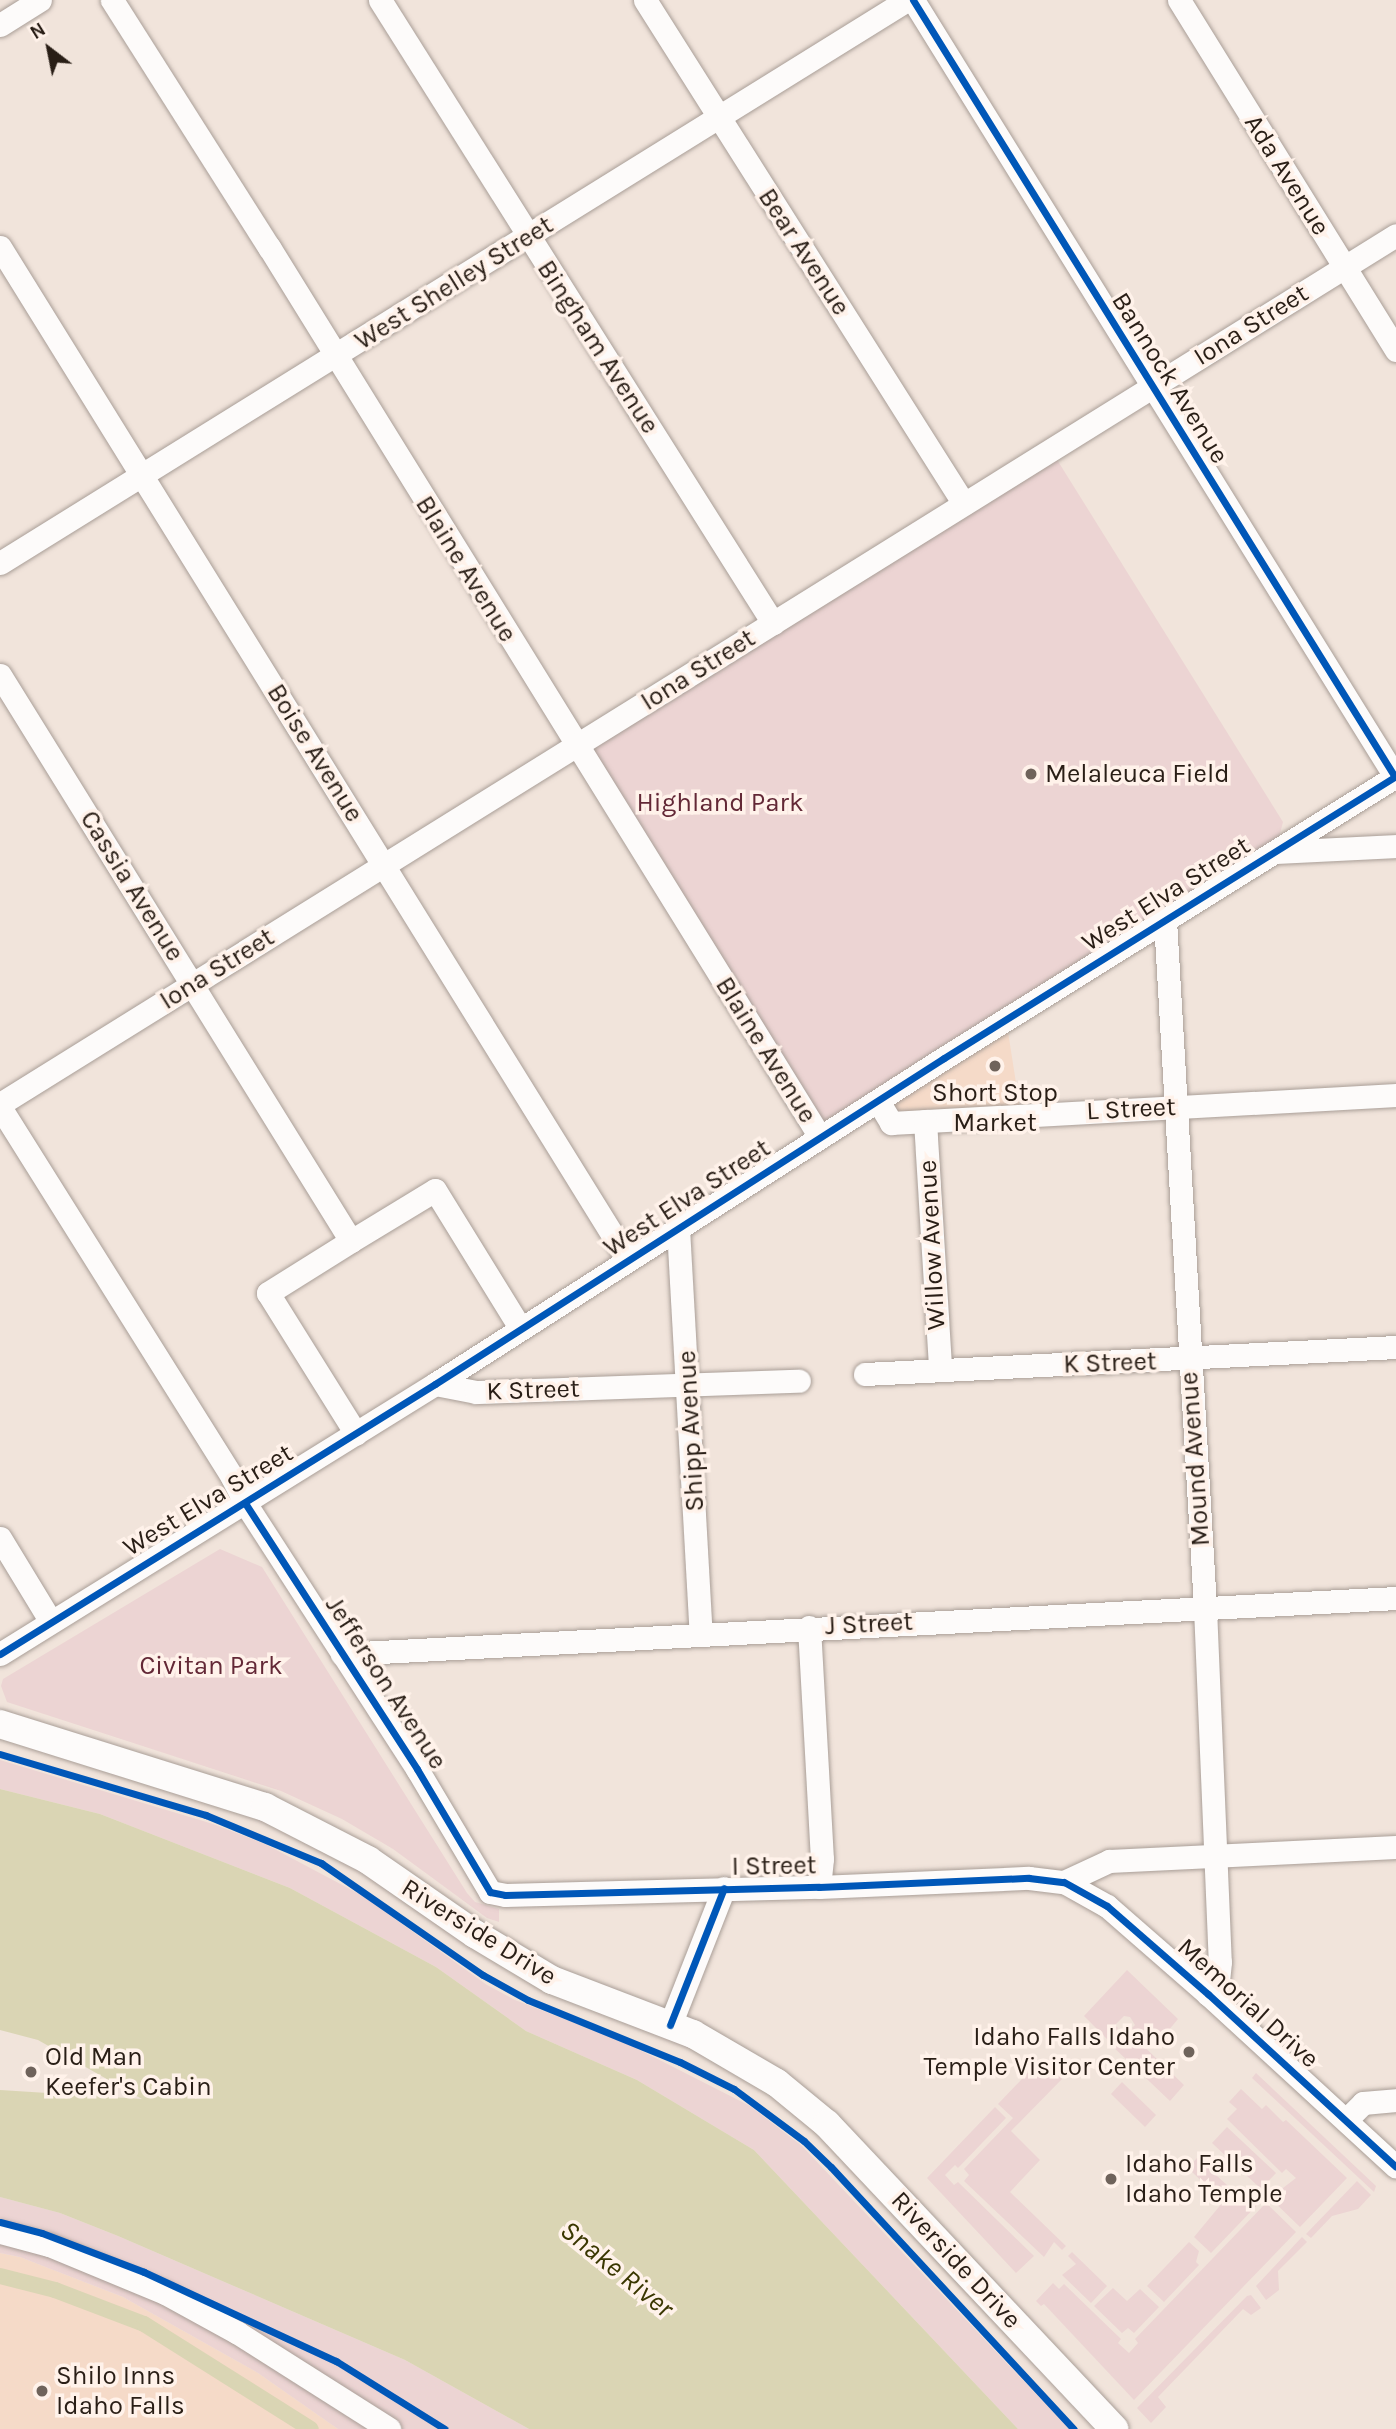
<!DOCTYPE html>
<style>
body{margin:0}
#map{position:relative;width:1396px;height:2429px;overflow:hidden;background:#f1e4db;font-family:Karla,sans-serif}
div>[style]{position:absolute}
.built>*{inset:0;background:#f5dac8}
.green>*{inset:0;background:#ecd4d3}
.water>*{inset:0;background:#dad5b4}
.canal>*{height:16px;margin:-8px;padding:0 8px;transform-origin:8px;border-radius:8px;background:#dad5b4}
.roads{filter:drop-shadow(0 0 2px #a99e97) drop-shadow(0 0 2px #a99e97)}
.minor>*{height:23px;margin:-11.5px;padding:0 11.5px;transform-origin:11.5px;border-radius:11.5px;background:#fdfbfa}
.major>*{height:28px;margin:-14px;padding:0 14px;transform-origin:14px;border-radius:14px;background:#fdfbfa}
.cycleway>*{height:7px;margin:-3.5px;padding:0 3.5px;transform-origin:3.5px;border-radius:3.5px;background:#0057b8}
.dots>*{width:19px;height:19px;translate:-50% -50%;box-sizing:border-box;border:4px solid #fff2ea;border-radius:50%}
span{translate:-50% -50%;white-space:nowrap;text-align:center;line-height:1.15;-webkit-text-stroke:7px #fff2ea;paint-order:stroke}
.street-label{font-size:26px;color:#291e16}
.poi-label{font-size:26px;color:#291e16}
.left{translate:0 -50%;text-align:left}
.right{translate:-100% -50%;text-align:right}
.park-label{font-size:26px;color:#632836}
.water-label{font-size:28px;color:#3a3701;font-style:italic}
.north{position:absolute;left:14px;top:14px;width:70px;height:70px;-webkit-text-stroke:5px #fff2ea;paint-order:stroke;rotate:328deg;font-size:19px;font-weight:700;line-height:28px;text-align:center;color:#291e16}
.north::after{content:'';display:block;margin:auto;width:24px;height:32px;background:#291e16;clip-path:polygon(50% 0,100% 100%,50% 72%,0 100%)}
</style>
<div id="map">
<div class="built">
<i style="clip-path:polygon(1006px 1019px,1021px 1115px,891px 1123px,878px 1101px)"></i>
<i style="clip-path:polygon(0 2253px,20px 2257px,123px 2297px,258px 2373px,338px 2429px,0 2429px)"></i>
</div>
<div class="green">
<i style="clip-path:polygon(1051px 450px,1283px 822px,1275px 852px,820px 1137px,576px 746px)"></i>
<i style="clip-path:polygon(220px 1549px,262px 1567px,467px 1893px,475px 1902px,499px 1909px,499px 1922px,487px 1918px,393px 1849px,342px 1819px,281px 1791px,7px 1702px,1px 1686px,3px 1679px)"></i>
<i style="clip-path:polygon(0 1760px,213px 1824px,265px 1844px,363px 1896px,487px 1985px,515px 2000px,626px 2043px,750px 2106px,802px 2146px,1069px 2429px,1018px 2429px,754px 2150px,637px 2080px,526px 2031px,436px 1967px,290px 1888px,100px 1814px,0 1789px)"></i>
<i style="clip-path:polygon(1127px 1970px,1178px 2019px,1153px 2049px,1132px 2028px,1135px 2025px,1130px 2017px,1124px 2016px,1115px 2025px,1118px 2028px,1107px 2039px,1084px 2016px)"></i>
<i style="clip-path:polygon(1131px 2034px,1184px 2085px,1170px 2101px,1110px 2044px,1119px 2035px,1125px 2040px)"></i>
<i style="clip-path:polygon(1041px 2059px,1062px 2079px,1011px 2131px,1040px 2160px,1010px 2192px,1066px 2246px,1062px 2250px,1054px 2242px,1044px 2257px,964px 2181px,969px 2175px,964px 2169px,1013px 2118px,998px 2104px)"></i>
<i style="clip-path:polygon(1256px 2073px,1376px 2186px,1374px 2192px,1252px 2078px)"></i>
<i style="clip-path:polygon(1122px 2082px,1156px 2115px,1145px 2127px,1111px 2094px)"></i>
<i style="clip-path:polygon(1241px 2089px,1262px 2109px,1266px 2105px,1283px 2122px,1286px 2120px,1347px 2178px,1300px 2227px,1270px 2198px,1296px 2178px,1286px 2169px,1282px 2173px,1227px 2119px,1237px 2109px,1229px 2102px)"></i>
<i style="clip-path:polygon(995px 2107px,1006px 2118px,958px 2168px,955px 2165px,945px 2175px,954px 2185px,958px 2182px,1034px 2256px,1016px 2273px,927px 2178px)"></i>
<i style="clip-path:polygon(1227px 2127px,1276px 2173px,1261px 2189px,1212px 2143px)"></i>
<i style="clip-path:polygon(1197px 2158px,1247px 2203px,1256px 2195px,1261px 2201px,1211px 2253px,1194px 2237px,1223px 2202px,1188px 2168px)"></i>
<i style="clip-path:polygon(1357px 2181px,1371px 2195px,1358px 2209px,1332px 2216px,1311px 2238px,1306px 2234px)"></i>
<i style="clip-path:polygon(0 2197px,60px 2213px,118px 2236px,405px 2360px,529px 2429px,338px 2429px,258px 2373px,123px 2297px,20px 2257px,0 2253px)"></i>
<i style="clip-path:polygon(1266px 2203px,1296px 2232px,1134px 2400px,1044px 2304px,1041px 2306px,1036px 2301px,1053px 2283px,1059px 2289px,1064px 2284px,1121px 2339px,1118px 2343px,1129px 2353px,1138px 2343px,1135px 2339px)"></i>
<i style="clip-path:polygon(1302px 2237px,1307px 2242px,1278px 2271px,1279px 2290px,1266px 2300px,1256px 2286px)"></i>
<i style="clip-path:polygon(1189px 2242px,1199px 2251px,1196px 2262px,1199px 2265px,1164px 2302px,1147px 2286px)"></i>
<i style="clip-path:polygon(1072px 2252px,1107px 2286px,1091px 2303px,1062px 2275px,1076px 2264px,1068px 2256px)"></i>
<i style="clip-path:polygon(1113px 2288px,1127px 2301px,1140px 2289px,1159px 2307px,1134px 2333px,1128px 2328px,1122px 2333px,1094px 2306px)"></i>
<i style="clip-path:polygon(1251px 2295px,1261px 2308px,1251px 2315px,1243px 2309px,1158px 2397px,1166px 2407px,1151px 2423px,1137px 2408px,1247px 2296px)"></i>
</div>
<div class="water">
<i style="clip-path:polygon(0 1789px,100px 1814px,290px 1888px,436px 1967px,526px 2031px,637px 2080px,754px 2150px,1018px 2429px,529px 2429px,405px 2360px,118px 2236px,60px 2213px,0 2197px,0 2090px,142px 2099px,38px 2040px,0 2030px)"></i>
</div>
<div class="canal">
<i style="left:0;top:2276px;width:57px;rotate:14.3deg"></i>
<i style="left:55px;top:2290px;width:95px;rotate:20.9deg"></i>
<i style="left:144px;top:2324px;width:197px;rotate:32.2deg"></i>
</div>
<div class="roads">
<div class="minor">
<i style="left:112px;top:0;width:293px;rotate:57.6deg"></i>
<i style="left:269px;top:247px;width:1047px;rotate:58.24deg"></i>
<i style="left:380px;top:0;width:737px;rotate:57.76deg"></i>
<i style="left:645px;top:0;width:596px;rotate:57.67deg"></i>
<i style="left:913px;top:0;width:916px;rotate:58.17deg"></i>
<i style="left:1179px;top:0;width:412px;rotate:58.2deg"></i>
<i style="left:0;top:25px;width:47px;rotate:-32deg"></i>
<i style="left:0;top:247px;width:1192px;rotate:58.2deg"></i>
<i style="left:0;top:563px;width:1068px;rotate:-31.83deg"></i>
<i style="left:0;top:675px;width:666px;rotate:58.2deg"></i>
<i style="left:351px;top:1241px;width:98px;rotate:147.9deg"></i>
<i style="left:268px;top:1293px;width:166px;rotate:58deg"></i>
<i style="left:1277px;top:852px;width:119px;rotate:-2.9deg"></i>
<i style="left:1165px;top:920px;width:689px;rotate:86.67deg"></i>
<i style="left:1205px;top:1608px;width:354px;rotate:87.6deg"></i>
<i style="left:1220px;top:1962px;width:20px;rotate:96deg"></i>
<i style="left:1218px;top:1982px;width:16px;rotate:130deg"></i>
<i style="left:878px;top:1101px;width:26px;rotate:59deg"></i>
<i style="left:891px;top:1123px;width:506px;rotate:-3.17deg"></i>
<i style="left:0;top:1104px;width:1644px;rotate:-31.9deg"></i>
<i style="left:0;top:1107px;width:437px;rotate:57.9deg"></i>
<i style="left:232px;top:1477px;width:29px;rotate:63deg"></i>
<i style="left:245px;top:1503px;width:317px;rotate:57.1deg"></i>
<i style="left:417px;top:1769px;width:143px;rotate:59.3deg"></i>
<i style="left:490px;top:1892px;width:15px;rotate:11deg"></i>
<i style="left:505px;top:1895px;width:314px;rotate:-1.5deg"></i>
<i style="left:819px;top:1887px;width:210px;rotate:-2.5deg"></i>
<i style="left:1029px;top:1878px;width:35px;rotate:7deg"></i>
<i style="left:1064px;top:1882px;width:50px;rotate:-25deg"></i>
<i style="left:1109px;top:1861px;width:287px;rotate:-2.8deg"></i>
<i style="left:925px;top:1121px;width:248px;rotate:86.5deg"></i>
<i style="left:678px;top:1228px;width:407px;rotate:86.8deg"></i>
<i style="left:351px;top:1241px;width:98px;rotate:-31.3deg"></i>
<i style="left:435px;top:1190px;width:163px;rotate:58.3deg"></i>
<i style="left:865px;top:1374px;width:532px;rotate:-2.91deg"></i>
<i style="left:435px;top:1384px;width:42px;rotate:11deg"></i>
<i style="left:476px;top:1392px;width:323px;rotate:-2deg"></i>
<i style="left:0;top:1538px;width:98px;rotate:58.7deg"></i>
<i style="left:809px;top:1627px;width:232px;rotate:86.8deg"></i>
<i style="left:822px;top:1859px;width:28px;rotate:96deg"></i>
<i style="left:0;top:1654px;width:512px;rotate:-31.83deg"></i>
<i style="left:435px;top:1384px;width:604px;rotate:-32.64deg"></i>
<i style="left:944px;top:1058px;width:533px;rotate:-31.96deg"></i>
<i style="left:342px;top:1654px;width:1055px;rotate:-3.04deg"></i>
<i style="left:1064px;top:1882px;width:49px;rotate:29.2deg"></i>
<i style="left:1107px;top:1906px;width:134px;rotate:41.1deg"></i>
<i style="left:1208px;top:1994px;width:255px;rotate:42.6deg"></i>
<i style="left:670px;top:2025px;width:147px;rotate:-68.5deg"></i>
<i style="left:1346px;top:2120px;width:24px;rotate:-45deg"></i>
<i style="left:1363px;top:2103px;width:33px;rotate:-5deg"></i>
<i style="left:0;top:2232px;width:51px;rotate:14.9deg"></i>
<i style="left:49px;top:2245px;width:126px;rotate:22.5deg"></i>
<i style="left:165px;top:2293px;width:83px;rotate:28.7deg"></i>
<i style="left:238px;top:2333px;width:179px;rotate:32.4deg"></i>
</div>
<div class="major">
<i style="left:0;top:1724px;width:278px;rotate:17.4deg"></i>
<i style="left:265px;top:1807px;width:116px;rotate:27.2deg"></i>
<i style="left:368px;top:1860px;width:130px;rotate:34.7deg"></i>
<i style="left:475px;top:1934px;width:90px;rotate:30.9deg"></i>
<i style="left:552px;top:1980px;width:151px;rotate:21deg"></i>
<i style="left:693px;top:2034px;width:97px;rotate:30.3deg"></i>
<i style="left:777px;top:2083px;width:65px;rotate:39.4deg"></i>
<i style="left:827px;top:2124px;width:419px;rotate:46.7deg"></i>
</div>
</div>
<div class="cycleway">
<i style="left:913px;top:0;width:914px;rotate:58.19deg"></i>
<i style="left:245px;top:1503px;width:317px;rotate:57.1deg"></i>
<i style="left:417px;top:1769px;width:143px;rotate:59.3deg"></i>
<i style="left:490px;top:1892px;width:15px;rotate:11deg"></i>
<i style="left:505px;top:1895px;width:314px;rotate:-1.5deg"></i>
<i style="left:819px;top:1887px;width:210px;rotate:-2.5deg"></i>
<i style="left:1029px;top:1878px;width:35px;rotate:7deg"></i>
<i style="left:1064px;top:1882px;width:49px;rotate:29.2deg"></i>
<i style="left:1107px;top:1906px;width:134px;rotate:41.1deg"></i>
<i style="left:1208px;top:1994px;width:255px;rotate:42.6deg"></i>
<i style="left:0;top:1654px;width:512px;rotate:-31.83deg"></i>
<i style="left:435px;top:1384px;width:604px;rotate:-32.64deg"></i>
<i style="left:944px;top:1058px;width:533px;rotate:-31.96deg"></i>
<i style="left:0;top:1754px;width:215px;rotate:16.5deg"></i>
<i style="left:206px;top:1815px;width:125px;rotate:22.7deg"></i>
<i style="left:321px;top:1863px;width:197px;rotate:34.7deg"></i>
<i style="left:483px;top:1975px;width:51px;rotate:29.1deg"></i>
<i style="left:528px;top:2000px;width:164px;rotate:22.2deg"></i>
<i style="left:680px;top:2062px;width:60px;rotate:26.6deg"></i>
<i style="left:734px;top:2089px;width:87px;rotate:36.6deg"></i>
<i style="left:804px;top:2141px;width:37px;rotate:44deg"></i>
<i style="left:831px;top:2167px;width:357px;rotate:47.2deg"></i>
<i style="left:670px;top:2025px;width:147px;rotate:-68.5deg"></i>
<i style="left:0;top:2222px;width:43px;rotate:14.7deg"></i>
<i style="left:42px;top:2233px;width:109px;rotate:20.9deg"></i>
<i style="left:144px;top:2272px;width:212px;rotate:24.9deg"></i>
<i style="left:336px;top:2361px;width:128px;rotate:32deg"></i>
</div>
<div class="dots">
<i style="left:1031px;top:774px;background:#6f635b"></i>
<i style="left:995px;top:1066px;background:#6f635b"></i>
<i style="left:1189px;top:2052px;background:#6f635b"></i>
<i style="left:31px;top:2072px;background:#6f635b"></i>
<i style="left:1111px;top:2179px;background:#6f635b"></i>
<i style="left:42px;top:2391px;background:#6f635b"></i>
</div>
<div class="street-label">
<span style="left:1287px;top:175px;rotate:58deg">Ada Avenue</span>
<span style="left:804px;top:252px;rotate:57deg">Bear Avenue</span>
<span style="left:454px;top:283px;rotate:-32deg">West Shelley Street</span>
<span style="left:1251px;top:325px;rotate:-32deg">Iona Street</span>
<span style="left:598px;top:347px;rotate:57deg">Bingham Avenue</span>
<span style="left:1170px;top:378px;rotate:58deg">Bannock Avenue</span>
<span style="left:466px;top:569px;rotate:58deg">Blaine Avenue</span>
<span style="left:698px;top:670px;rotate:-32deg">Iona Street</span>
<span style="left:315px;top:753px;rotate:58deg">Boise Avenue</span>
<span style="left:132px;top:886px;rotate:58deg">Cassia Avenue</span>
<span style="left:1166px;top:894px;rotate:-32deg">West Elva Street</span>
<span style="left:217px;top:969px;rotate:-32deg">Iona Street</span>
<span style="left:766px;top:1050px;rotate:58deg">Blaine Avenue</span>
<span style="left:1131px;top:1109px;rotate:-3deg">L Street</span>
<span style="left:687px;top:1198px;rotate:-33deg">West Elva Street</span>
<span style="left:932px;top:1245px;rotate:-93deg">Willow Avenue</span>
<span style="left:1110px;top:1363px;rotate:-2deg">K Street</span>
<span style="left:533px;top:1390px;rotate:-2deg">K Street</span>
<span style="left:691px;top:1431px;rotate:-93deg">Shipp Avenue</span>
<span style="left:1195px;top:1459px;rotate:-94deg">Mound Avenue</span>
<span style="left:208px;top:1500px;rotate:-31deg">West Elva Street</span>
<span style="left:869px;top:1624px;rotate:-3deg">J Street</span>
<span style="left:386px;top:1683px;rotate:57deg">Jefferson Avenue</span>
<span style="left:774px;top:1866px;rotate:-1deg">I Street</span>
<span style="left:479px;top:1932px;rotate:32deg">Riverside Drive</span>
<span style="left:1248px;top:2003px;rotate:42deg">Memorial Drive</span>
<span style="left:956px;top:2260px;rotate:47deg">Riverside Drive</span>
</div>
<div class="poi-label">
<span class="left" style="left:1045px;top:774px">Melaleuca Field</span>
<span style="left:995px;top:1108px">Short Stop<br>Market</span>
<span class="right" style="left:1175px;top:2052px">Idaho Falls Idaho<br>Temple Visitor Center</span>
<span class="left" style="left:45px;top:2072px">Old Man<br>Keefer's Cabin</span>
<span class="left" style="left:1125px;top:2179px">Idaho Falls<br>Idaho Temple</span>
<span class="left" style="left:56px;top:2391px">Shilo Inns<br>Idaho Falls</span>
</div>
<div class="park-label">
<span style="left:720px;top:803px">Highland Park</span>
<span style="left:211px;top:1666px">Civitan Park</span>
</div>
<div class="water-label">
<span style="left:617px;top:2269px;rotate:39deg">Snake River</span>
</div>
<div class="north">N</div>
</div>
